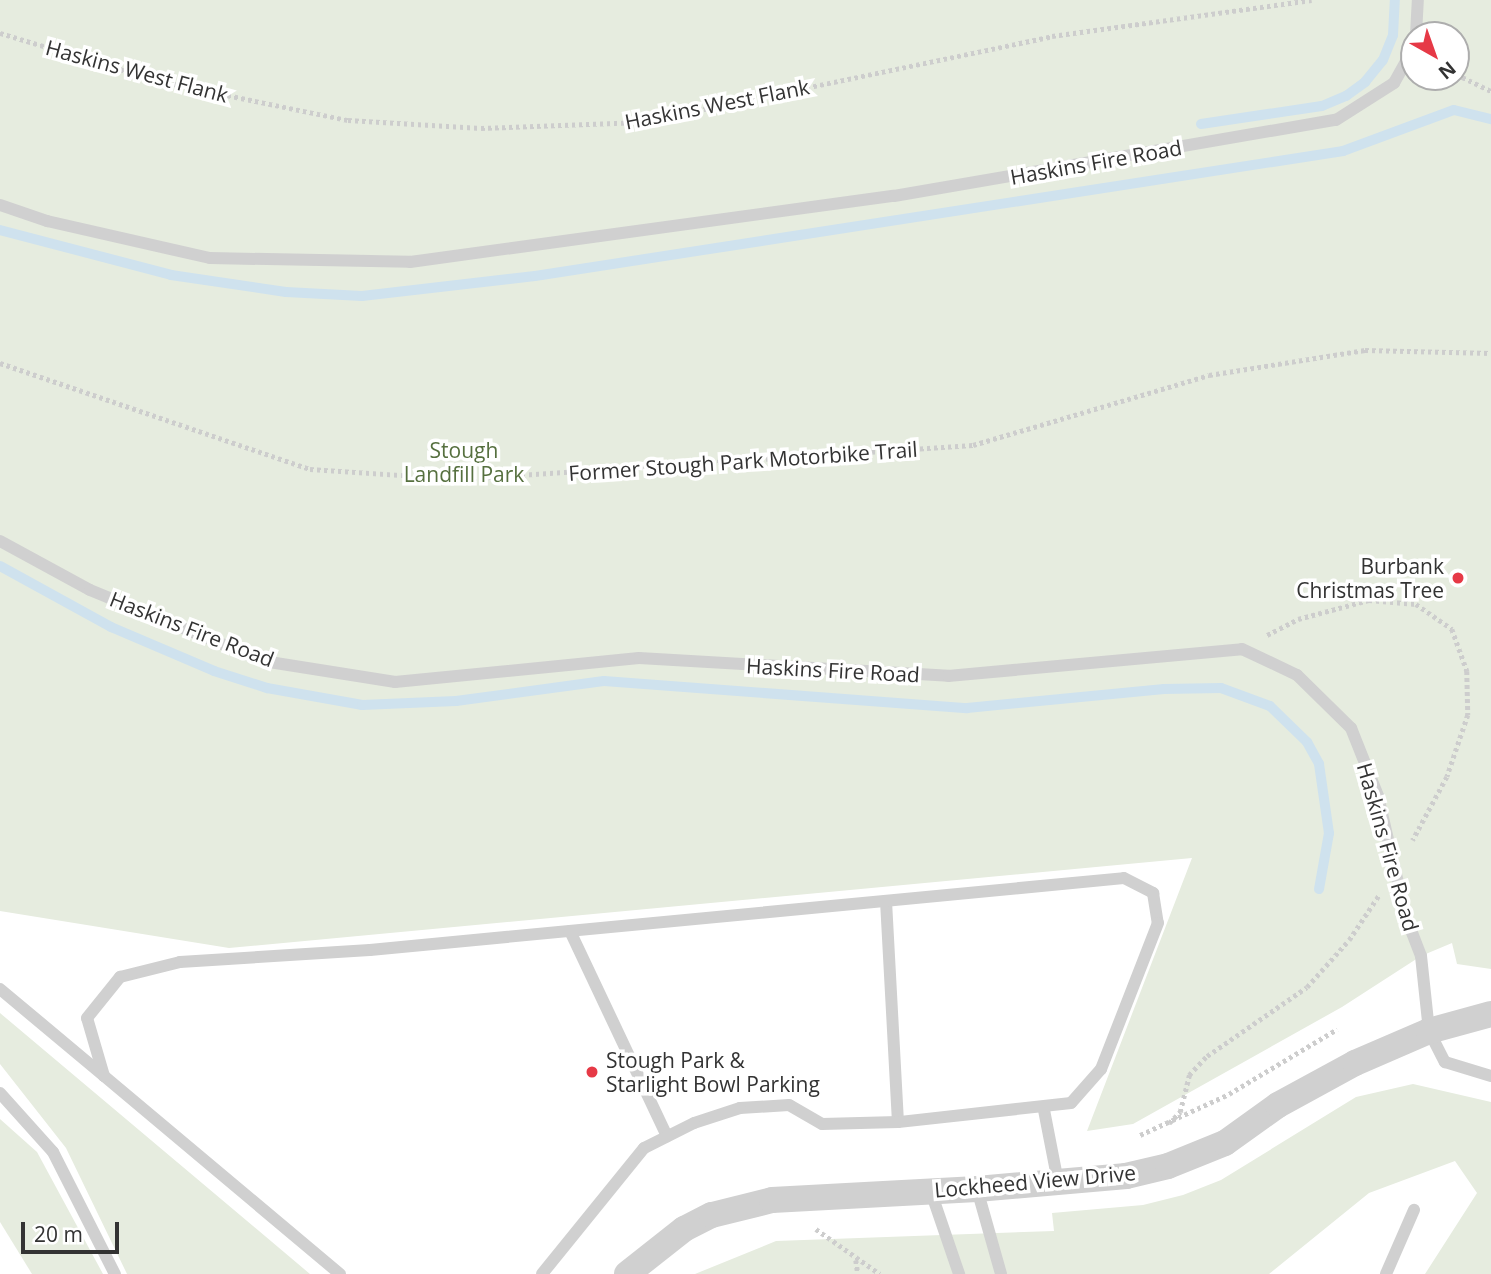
<!DOCTYPE html>
<style>
body{margin:0}
#map{position:relative;width:1491px;height:1274px;overflow:hidden;background:#fff;font-family:"Open Sans",sans-serif}
div>[style]{position:absolute}
.green>*{inset:0;background:#e6ecdf}
.stream>*{height:10px;margin:-5px;padding:0 5px;transform-origin:5px;border-radius:5px;background:#cfe2ee}
.path>*{height:4.5px;margin-top:-2.25px;transform-origin:0;background:repeating-linear-gradient(90deg,#cdcdcd 0 3.5px,transparent 0 7px)}
.service>*{height:12px;margin:-6px;padding:0 6px;transform-origin:6px;border-radius:6px;background:#d0d0d0}
.minor>*{height:26px;margin:-13px;padding:0 13px;transform-origin:13px;border-radius:13px;background:#d0d0d0}
.dots>*{width:19px;height:19px;translate:-50% -50%;box-sizing:border-box;border:4px solid #fff;border-radius:50%}
span{translate:-50% -50%;white-space:nowrap;text-align:center;line-height:1.15;-webkit-text-stroke:7px #fff;paint-order:stroke}
.street-label{font-size:21px;color:#333}
.park-label{font-size:21px;color:#56703f}
.poi-label{font-size:21px;color:#333}
.right{translate:-100% -50%;text-align:right}
.left{translate:0 -50%;text-align:left}
.north{position:absolute;left:1400px;top:21px;width:70px;height:70px;box-sizing:border-box;background:#fff;border:2px solid #adadad;border-radius:50%;rotate:140deg;font-size:19px;font-weight:700;line-height:28px;text-align:center;color:#333}
.north::after{content:'';display:block;margin:auto;width:24px;height:32px;background:#e63946;clip-path:polygon(50% 0,100% 100%,50% 72%,0 100%)}
.scale{position:absolute;left:21px;top:1222px;width:98px;height:32px;box-sizing:border-box;border:4px solid #333;border-top:0;padding-left:9px;font-size:21px;line-height:24px;white-space:nowrap;color:#333;-webkit-text-stroke:5px #fff;paint-order:stroke}
</style>
<div id="map">
<div class="green">
<i style="clip-path:polygon(evenodd,0 0,1491px 0,1491px 969px,1457px 964px,1452px 943px,1421px 956px,1342px 1007px,1133px 1124px,1087px 1131px,1192px 858px,229px 948px,0 911px,0 0,1414px 35px,1456px 35px,1456px 77px,1414px 77px,1414px 35px)"></i>
<i style="clip-path:polygon(0 1013px,310px 1274px,127px 1274px,66px 1148px,0 1064px)"></i>
<i style="clip-path:polygon(1413px 1084px,1491px 1102px,1491px 1274px,1425px 1274px,1477px 1193px,1455px 1161px,1369px 1193px,1269px 1274px,695px 1274px,776px 1241px,1054px 1231px,1052px 1213px,1143px 1205px,1183px 1195px,1221px 1180px,1356px 1097px)"></i>
<i style="clip-path:polygon(0 1119px,37px 1152px,103px 1274px,32px 1274px,0 1222px)"></i>
</div>
<div class="stream">
<i style="left:1201px;top:124px;width:122px;rotate:-8.5deg"></i>
<i style="left:1322px;top:106px;width:26px;rotate:-23deg"></i>
<i style="left:1346px;top:96px;width:24px;rotate:-36deg"></i>
<i style="left:1365px;top:82px;width:28px;rotate:-51deg"></i>
<i style="left:1383px;top:60px;width:27px;rotate:-68deg"></i>
<i style="left:1393px;top:35px;width:35px;rotate:-87deg"></i>
<i style="left:0;top:230px;width:177px;rotate:14.7deg"></i>
<i style="left:171px;top:275px;width:116px;rotate:8.4deg"></i>
<i style="left:286px;top:292px;width:76px;rotate:3deg"></i>
<i style="left:362px;top:296px;width:174px;rotate:-6.6deg"></i>
<i style="left:535px;top:276px;width:818px;rotate:-8.79deg"></i>
<i style="left:1343px;top:151px;width:118px;rotate:-20.3deg"></i>
<i style="left:1454px;top:110px;width:38px;rotate:14deg"></i>
<i style="left:0;top:566px;width:127px;rotate:28.8deg"></i>
<i style="left:111px;top:627px;width:112px;rotate:23.1deg"></i>
<i style="left:214px;top:671px;width:56px;rotate:17.8deg"></i>
<i style="left:267px;top:688px;width:97px;rotate:10.1deg"></i>
<i style="left:362px;top:705px;width:94px;rotate:-2.4deg"></i>
<i style="left:456px;top:701px;width:149px;rotate:-7.7deg"></i>
<i style="left:604px;top:681px;width:364px;rotate:4.3deg"></i>
<i style="left:967px;top:708px;width:198px;rotate:-5.5deg"></i>
<i style="left:1164px;top:689px;width:57px;rotate:-1deg"></i>
<i style="left:1221px;top:688px;width:52px;rotate:20.2deg"></i>
<i style="left:1270px;top:706px;width:52px;rotate:44.2deg"></i>
<i style="left:1307px;top:742px;width:25px;rotate:61deg"></i>
<i style="left:1319px;top:764px;width:70px;rotate:81.8deg"></i>
<i style="left:1329px;top:833px;width:57px;rotate:100.1deg"></i>
</div>
<div class="path">
<i style="left:0;top:33px;width:166px;rotate:16.8deg"></i>
<i style="left:159px;top:81px;width:193px;rotate:11.7deg"></i>
<i style="left:348px;top:120px;width:133px;rotate:3.4deg"></i>
<i style="left:481px;top:128px;width:161px;rotate:-2.1deg"></i>
<i style="left:642px;top:122px;width:419px;rotate:-11.8deg"></i>
<i style="left:1052px;top:36px;width:262px;rotate:-7.9deg"></i>
<i style="left:1456px;top:74px;width:39px;rotate:26deg"></i>
<i style="left:0;top:363px;width:328px;rotate:18.9deg"></i>
<i style="left:310px;top:469px;width:149px;rotate:3.8deg"></i>
<i style="left:459px;top:479px;width:515px;rotate:-3.78deg"></i>
<i style="left:973px;top:445px;width:246px;rotate:-16.5deg"></i>
<i style="left:1209px;top:375px;width:158px;rotate:-9.1deg"></i>
<i style="left:1365px;top:350px;width:126px;rotate:1.4deg"></i>
<i style="left:1267px;top:635px;width:35px;rotate:-27deg"></i>
<i style="left:1298px;top:619px;width:73px;rotate:-15deg"></i>
<i style="left:1369px;top:600px;width:47px;rotate:4.9deg"></i>
<i style="left:1416px;top:604px;width:44px;rotate:34.8deg"></i>
<i style="left:1452px;top:629px;width:45px;rotate:70.3deg"></i>
<i style="left:1467px;top:671px;width:44px;rotate:88.7deg"></i>
<i style="left:1468px;top:715px;width:65px;rotate:108.7deg"></i>
<i style="left:1447px;top:777px;width:72px;rotate:118.4deg"></i>
<i style="left:1169px;top:1123px;width:16px;rotate:-45deg"></i>
<i style="left:1180px;top:1112px;width:38px;rotate:-76deg"></i>
<i style="left:1189px;top:1075px;width:26px;rotate:-47deg"></i>
<i style="left:1207px;top:1056px;width:121px;rotate:-34.6deg"></i>
<i style="left:1307px;top:987px;width:63px;rotate:-48.2deg"></i>
<i style="left:1349px;top:940px;width:54px;rotate:-56.3deg"></i>
<i style="left:1140px;top:1135px;width:98px;rotate:-24.7deg"></i>
<i style="left:1229px;top:1094px;width:126px;rotate:-31deg"></i>
<i style="left:816px;top:1229px;width:78px;rotate:35.1deg"></i>
<i style="left:856px;top:1260px;width:14px;rotate:82deg"></i>
</div>
<div class="service">
<i style="left:1416px;top:35px;width:35px;rotate:-87deg"></i>
<i style="left:0;top:205px;width:50px;rotate:18.8deg"></i>
<i style="left:47px;top:221px;width:167px;rotate:12.8deg"></i>
<i style="left:210px;top:258px;width:200px;rotate:1.1deg"></i>
<i style="left:410px;top:262px;width:488px;rotate:-7.8deg"></i>
<i style="left:894px;top:196px;width:448px;rotate:-9.8deg"></i>
<i style="left:1336px;top:120px;width:69px;rotate:-32.5deg"></i>
<i style="left:1394px;top:83px;width:41px;rotate:-60.9deg"></i>
<i style="left:0;top:541px;width:102px;rotate:28.6deg"></i>
<i style="left:90px;top:590px;width:187px;rotate:22.3deg"></i>
<i style="left:263px;top:661px;width:134px;rotate:9deg"></i>
<i style="left:395px;top:682px;width:245px;rotate:-5.6deg"></i>
<i style="left:639px;top:658px;width:310px;rotate:3.3deg"></i>
<i style="left:948px;top:676px;width:295px;rotate:-5.2deg"></i>
<i style="left:1242px;top:649px;width:61px;rotate:25.3deg"></i>
<i style="left:1297px;top:675px;width:76px;rotate:44.5deg"></i>
<i style="left:1351px;top:728px;width:73px;rotate:68.3deg"></i>
<i style="left:1378px;top:796px;width:124px;rotate:77deg"></i>
<i style="left:1406px;top:917px;width:42px;rotate:69deg"></i>
<i style="left:1421px;top:956px;width:75px;rotate:83.9deg"></i>
<i style="left:1429px;top:1031px;width:35px;rotate:63deg"></i>
<i style="left:1445px;top:1062px;width:48px;rotate:16.9deg"></i>
<i style="left:886px;top:901px;width:221px;rotate:86.9deg"></i>
<i style="left:570px;top:931px;width:227px;rotate:64.7deg"></i>
<i style="left:0;top:989px;width:136px;rotate:39.9deg"></i>
<i style="left:0;top:1093px;width:79px;rotate:48.1deg"></i>
<i style="left:53px;top:1152px;width:137px;rotate:63.1deg"></i>
<i style="left:1044px;top:1110px;width:73px;rotate:79deg"></i>
<i style="left:977px;top:1189px;width:88px;rotate:74.2deg"></i>
<i style="left:931px;top:1192px;width:87px;rotate:71.1deg"></i>
<i style="left:340px;top:1274px;width:308px;rotate:-140deg"></i>
<i style="left:104px;top:1076px;width:60px;rotate:-106.3deg"></i>
<i style="left:87px;top:1018px;width:53px;rotate:-51.2deg"></i>
<i style="left:120px;top:977px;width:62px;rotate:-14deg"></i>
<i style="left:180px;top:962px;width:190px;rotate:-3.6deg"></i>
<i style="left:370px;top:950px;width:757px;rotate:-5.45deg"></i>
<i style="left:1124px;top:878px;width:33px;rotate:27deg"></i>
<i style="left:1153px;top:893px;width:30px;rotate:81deg"></i>
<i style="left:1158px;top:923px;width:157px;rotate:111.3deg"></i>
<i style="left:1101px;top:1069px;width:45px;rotate:131.4deg"></i>
<i style="left:1071px;top:1103px;width:174px;rotate:173.7deg"></i>
<i style="left:898px;top:1122px;width:76px;rotate:178.5deg"></i>
<i style="left:822px;top:1124px;width:38px;rotate:-150deg"></i>
<i style="left:789px;top:1105px;width:49px;rotate:176.5deg"></i>
<i style="left:740px;top:1108px;width:48px;rotate:161.9deg"></i>
<i style="left:694px;top:1123px;width:56px;rotate:153.4deg"></i>
<i style="left:644px;top:1148px;width:162px;rotate:129deg"></i>
<i style="left:1386px;top:1274px;width:70px;rotate:-66.4deg"></i>
</div>
<div class="minor">
<i style="left:627px;top:1274px;width:73px;rotate:-38.3deg"></i>
<i style="left:684px;top:1229px;width:31px;rotate:-27deg"></i>
<i style="left:712px;top:1215px;width:62px;rotate:-14deg"></i>
<i style="left:772px;top:1200px;width:205px;rotate:-3.1deg"></i>
<i style="left:977px;top:1189px;width:150px;rotate:-5deg"></i>
<i style="left:1126px;top:1176px;width:43px;rotate:-13.4deg"></i>
<i style="left:1168px;top:1166px;width:61px;rotate:-22deg"></i>
<i style="left:1225px;top:1143px;width:65px;rotate:-35.6deg"></i>
<i style="left:1278px;top:1105px;width:88px;rotate:-28.6deg"></i>
<i style="left:1355px;top:1063px;width:81px;rotate:-23.4deg"></i>
<i style="left:1429px;top:1031px;width:64px;rotate:-15.3deg"></i>
</div>
<div class="dots">
<i style="left:1458px;top:578px;background:#e63946"></i>
<i style="left:592px;top:1072px;background:#e63946"></i>
</div>
<div class="street-label">
<span style="left:137px;top:71px;rotate:15deg">Haskins West Flank</span>
<span style="left:717px;top:104px;rotate:-11deg">Haskins West Flank</span>
<span style="left:1096px;top:162px;rotate:-10deg">Haskins Fire Road</span>
<span style="left:743px;top:461px;rotate:-4deg">Former Stough Park Motorbike Trail</span>
<span style="left:192px;top:629px;rotate:21deg">Haskins Fire Road</span>
<span style="left:833px;top:670px;rotate:3deg">Haskins Fire Road</span>
<span style="left:1388px;top:847px;rotate:74deg">Haskins Fire Road</span>
<span style="left:1035px;top:1181px;rotate:-5deg">Lockheed View Drive</span>
</div>
<div class="park-label">
<span style="left:464px;top:462px">Stough<br>Landfill Park</span>
</div>
<div class="poi-label">
<span class="right" style="left:1444px;top:578px">Burbank<br>Christmas Tree</span>
<span class="left" style="left:606px;top:1072px">Stough Park &amp;<br>Starlight Bowl Parking</span>
</div>
<div class="north">N</div>
<div class="scale">20 m</div>
</div>
